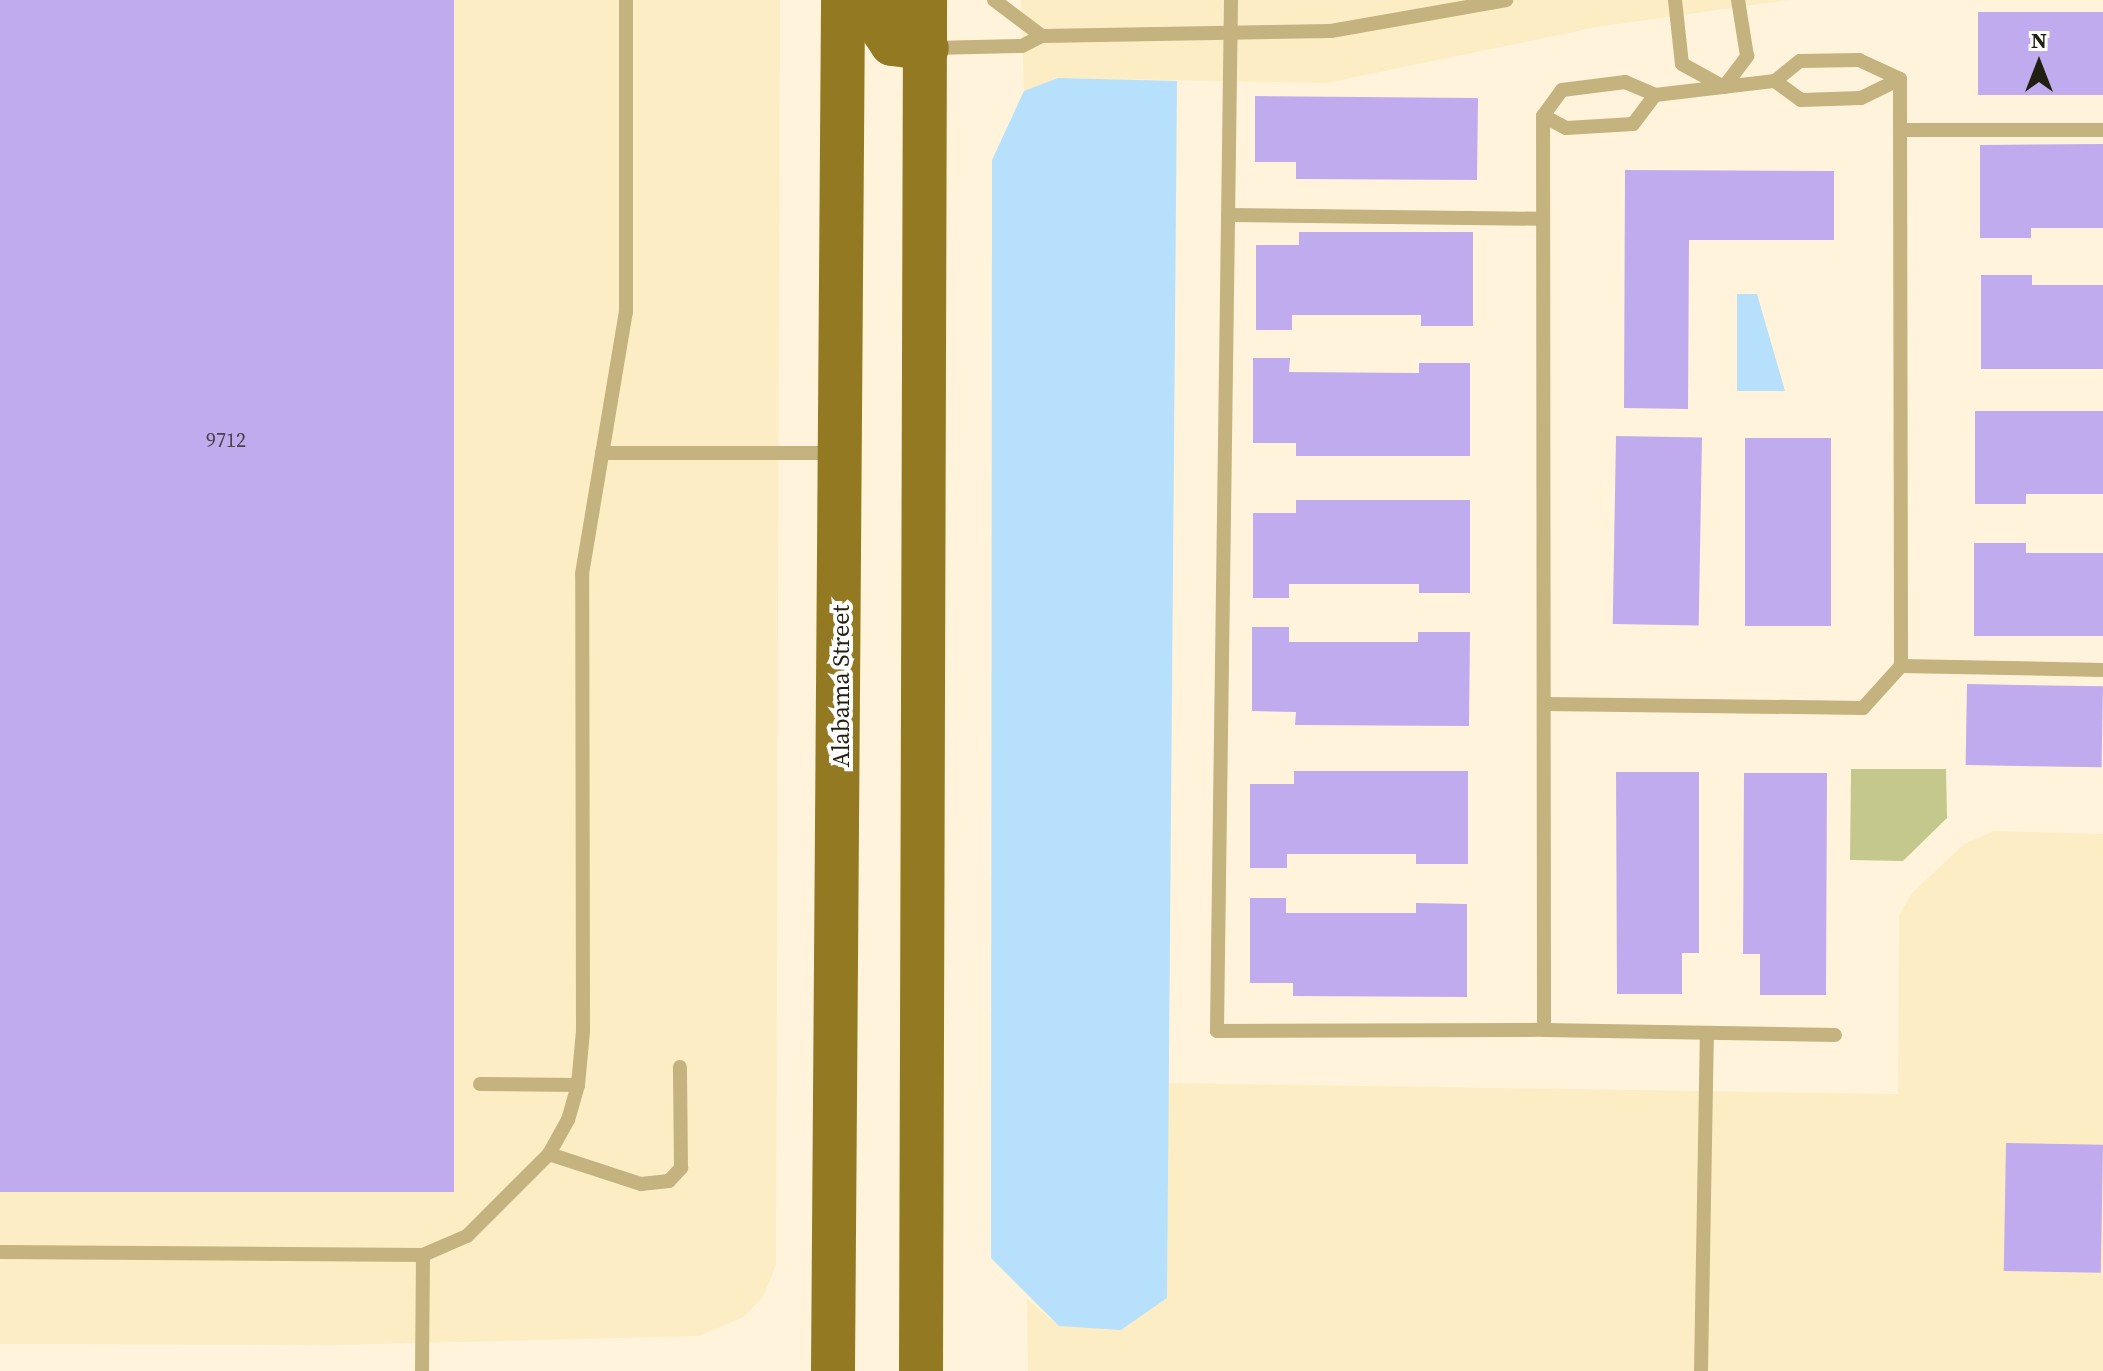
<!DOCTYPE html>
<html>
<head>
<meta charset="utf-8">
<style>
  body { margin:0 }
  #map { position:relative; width:2103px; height:1371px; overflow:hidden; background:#fff4db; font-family:"Source Serif 4",serif }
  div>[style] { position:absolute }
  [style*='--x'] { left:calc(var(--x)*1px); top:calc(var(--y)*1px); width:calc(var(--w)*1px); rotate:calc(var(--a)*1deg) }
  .built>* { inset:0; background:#fdedc5 }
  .green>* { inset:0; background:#c4c88c }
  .water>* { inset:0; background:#b6e0fb }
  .building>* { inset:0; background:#bfabee; transform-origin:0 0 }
  .lane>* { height:14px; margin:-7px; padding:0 7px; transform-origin:7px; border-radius:7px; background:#c4b27f }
  .primary>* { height:44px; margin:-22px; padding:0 22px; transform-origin:22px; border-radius:22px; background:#947923 }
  span { translate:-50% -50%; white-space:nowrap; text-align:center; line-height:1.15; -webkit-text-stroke:8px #fff; paint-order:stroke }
  .number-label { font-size:20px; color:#4a4149 }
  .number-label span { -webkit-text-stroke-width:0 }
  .street-label { font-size:24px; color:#231e12 }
  .north { position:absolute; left:1999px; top:24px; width:80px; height:80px; -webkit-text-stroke:6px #fff; paint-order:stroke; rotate:0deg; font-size:22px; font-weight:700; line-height:32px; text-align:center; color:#231e12 }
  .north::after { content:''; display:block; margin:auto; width:28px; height:36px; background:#231e12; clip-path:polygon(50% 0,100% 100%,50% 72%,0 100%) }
</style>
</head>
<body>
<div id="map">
  <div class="built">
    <div style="clip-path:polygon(0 0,780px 0,776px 1265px,763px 1297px,744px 1317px,699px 1336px,336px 1345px,0 1344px)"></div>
    <div style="clip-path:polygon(1021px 0,1789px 0,1597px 27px,1327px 83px,1058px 78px,1024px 91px)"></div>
    <div style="clip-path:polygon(1994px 831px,2103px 834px,2103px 1371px,1028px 1371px,1027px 1299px,1059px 1326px,1167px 1298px,1168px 1083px,1898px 1094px,1899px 915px,1912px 893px,1964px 844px)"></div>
  </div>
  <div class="green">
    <div style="clip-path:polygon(1851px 769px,1946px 769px,1947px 818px,1903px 861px,1850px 860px)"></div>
  </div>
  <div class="water">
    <div style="clip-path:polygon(1058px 78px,1177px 81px,1167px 1298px,1121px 1330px,1059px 1326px,991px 1258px,992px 160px,1024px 91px)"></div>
    <div style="clip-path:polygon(1737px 294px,1757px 294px,1785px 391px,1737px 391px)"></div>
  </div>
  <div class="building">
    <div style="left:0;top:0;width:454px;height:1192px"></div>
    <div style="left:1978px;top:12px;width:125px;height:83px"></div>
    <div style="clip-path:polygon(1255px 96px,1478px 98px,1477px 180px,1296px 179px,1296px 162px,1255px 162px)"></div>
    <div style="clip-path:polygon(2103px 144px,2103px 228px,2031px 228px,2031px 238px,1980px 238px,1980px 145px)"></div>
    <div style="clip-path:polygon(1625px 170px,1834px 171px,1834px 240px,1689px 240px,1688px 409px,1624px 408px)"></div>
    <div style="clip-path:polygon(1299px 232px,1473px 232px,1473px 326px,1421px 326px,1421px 315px,1292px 315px,1292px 330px,1256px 330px,1256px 245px,1299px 245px)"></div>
    <div style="clip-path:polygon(1981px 275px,2032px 275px,2032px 285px,2103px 285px,2103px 369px,1981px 369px)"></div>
    <div style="clip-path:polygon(1253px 358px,1290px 358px,1289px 372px,1419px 373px,1419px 363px,1470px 363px,1470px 456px,1296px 456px,1296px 443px,1253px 443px)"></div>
    <div style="clip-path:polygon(1975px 411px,2103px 411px,2103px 494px,2026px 494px,2026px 504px,1975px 504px)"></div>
    <div style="left:1616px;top:436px;width:86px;height:188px;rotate:1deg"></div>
    <div style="left:1745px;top:438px;width:86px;height:188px"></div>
    <div style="clip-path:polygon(1296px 500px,1470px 500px,1470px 593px,1419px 593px,1419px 584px,1289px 584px,1289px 598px,1253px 598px,1253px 513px,1296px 513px)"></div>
    <div style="clip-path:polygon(1974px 543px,2026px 543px,2026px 553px,2103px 553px,2103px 636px,1974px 636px)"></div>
    <div style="clip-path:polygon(1252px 627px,1289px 627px,1289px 642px,1418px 642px,1418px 632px,1470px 632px,1469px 726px,1295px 725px,1296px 712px,1252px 711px)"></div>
    <div style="left:1967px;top:684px;width:136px;height:81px;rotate:1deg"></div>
    <div style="clip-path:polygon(1294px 771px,1468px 771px,1468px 864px,1416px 864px,1416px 854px,1287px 854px,1287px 868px,1250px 868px,1250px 784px,1294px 784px)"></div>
    <div style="clip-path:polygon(1616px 772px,1699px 772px,1699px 953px,1682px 953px,1682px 994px,1617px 994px)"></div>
    <div style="clip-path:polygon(1744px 773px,1827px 773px,1826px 995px,1760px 995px,1760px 954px,1743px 954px)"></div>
    <div style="clip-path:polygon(1250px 898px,1286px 898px,1286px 913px,1416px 913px,1416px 903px,1467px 904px,1467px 997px,1293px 996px,1293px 983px,1250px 983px)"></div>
    <div style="left:2006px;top:1143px;width:97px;height:128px;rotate:1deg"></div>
  </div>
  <div class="lane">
    <div style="--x:994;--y:0;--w:60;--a:36.9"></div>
    <div style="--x:1231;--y:0;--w:1031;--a:90.78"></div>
    <div style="--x:1217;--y:1031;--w:327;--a:-0.2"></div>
    <div style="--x:1544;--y:1030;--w:914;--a:-90.06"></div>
    <div style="--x:1675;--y:0;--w:64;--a:83.8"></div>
    <div style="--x:1682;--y:64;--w:48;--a:28.7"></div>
    <div style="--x:1724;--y:87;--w:39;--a:-53"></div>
    <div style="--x:1747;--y:56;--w:57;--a:-99.1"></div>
    <div style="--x:932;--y:48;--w:90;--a:-1.3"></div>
    <div style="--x:1022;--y:46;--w:22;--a:-27"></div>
    <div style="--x:1042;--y:36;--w:289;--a:-1"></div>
    <div style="--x:1331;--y:31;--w:178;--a:-10"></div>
    <div style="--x:1859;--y:60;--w:45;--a:24.9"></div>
    <div style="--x:1900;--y:79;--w:43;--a:154"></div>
    <div style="--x:1861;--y:98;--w:60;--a:178.1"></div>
    <div style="--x:1801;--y:100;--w:32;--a:-144"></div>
    <div style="--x:1775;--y:81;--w:32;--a:-39"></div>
    <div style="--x:1800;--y:61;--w:59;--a:-1"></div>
    <div style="--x:1625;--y:82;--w:33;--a:23"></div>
    <div style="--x:1655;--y:95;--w:36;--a:127"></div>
    <div style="--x:1633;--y:124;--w:67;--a:176.6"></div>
    <div style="--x:1566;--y:128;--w:26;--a:-152"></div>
    <div style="--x:1543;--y:116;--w:32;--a:-54"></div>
    <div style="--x:1562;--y:90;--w:64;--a:-7.2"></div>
    <div style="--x:1655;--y:95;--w:121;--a:-6.7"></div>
    <div style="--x:1903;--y:130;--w:200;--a:0"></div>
    <div style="--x:1229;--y:215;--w:314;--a:0.7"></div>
    <div style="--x:602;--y:453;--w:232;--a:0"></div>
    <div style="--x:1901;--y:666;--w:202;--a:1.1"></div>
    <div style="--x:1544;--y:704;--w:319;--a:0.7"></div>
    <div style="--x:1863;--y:708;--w:57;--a:-47.9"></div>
    <div style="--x:1901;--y:666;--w:587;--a:-90.1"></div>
    <div style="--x:1544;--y:1030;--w:291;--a:1"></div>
    <div style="--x:480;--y:1084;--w:98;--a:0.6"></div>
    <div style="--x:549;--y:1154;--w:97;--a:18.1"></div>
    <div style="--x:641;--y:1184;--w:28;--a:-6"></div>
    <div style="--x:669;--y:1181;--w:18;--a:-47"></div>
    <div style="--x:681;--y:1168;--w:101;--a:-90.6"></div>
    <div style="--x:0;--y:1252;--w:423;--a:0.4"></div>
    <div style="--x:423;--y:1255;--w:48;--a:-23.4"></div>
    <div style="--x:467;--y:1236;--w:116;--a:-45"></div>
    <div style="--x:549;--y:1154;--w:39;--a:-61"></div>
    <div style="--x:568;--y:1120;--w:36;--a:-74"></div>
    <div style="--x:578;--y:1085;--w:54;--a:-84.7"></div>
    <div style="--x:583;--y:1031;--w:457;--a:-90.1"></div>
    <div style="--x:582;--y:574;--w:266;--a:-80.5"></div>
    <div style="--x:626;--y:312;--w:312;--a:-90"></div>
    <div style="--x:422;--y:1371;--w:116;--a:-89.5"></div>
    <div style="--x:1701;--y:1371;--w:338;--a:-89"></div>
  </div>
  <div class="primary">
    <div style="--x:883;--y:0;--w:32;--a:88"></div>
    <div style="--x:884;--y:32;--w:14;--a:56"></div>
    <div style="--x:892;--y:44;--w:35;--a:7"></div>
    <div style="--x:833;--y:1371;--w:1371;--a:-89.58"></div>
    <div style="--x:921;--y:1371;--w:1371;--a:-89.83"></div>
  </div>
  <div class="number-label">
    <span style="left:226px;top:440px">9712</span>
  </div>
  <div class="street-label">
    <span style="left:841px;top:686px;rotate:-90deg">Alabama Street</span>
  </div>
  <div class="north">N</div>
</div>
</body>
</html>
